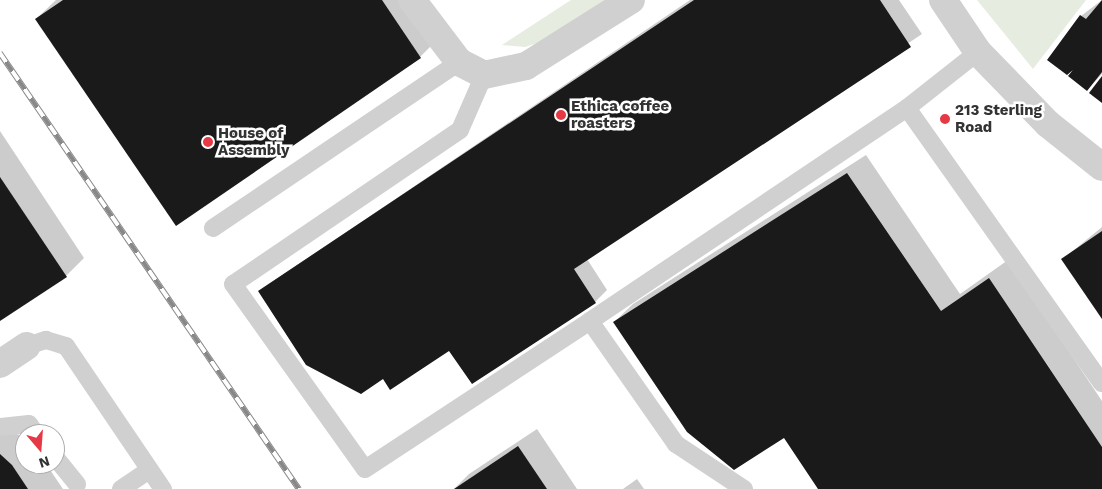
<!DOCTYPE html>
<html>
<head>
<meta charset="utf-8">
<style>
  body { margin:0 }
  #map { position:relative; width:1102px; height:489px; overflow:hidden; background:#fff; font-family:"Work Sans",sans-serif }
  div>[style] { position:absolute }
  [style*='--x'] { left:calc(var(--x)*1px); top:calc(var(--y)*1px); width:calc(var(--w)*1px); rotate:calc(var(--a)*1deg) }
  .green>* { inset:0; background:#e6ecdf }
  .shadow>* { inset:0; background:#0003 }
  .building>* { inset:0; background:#1a1a1a }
  .lane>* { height:18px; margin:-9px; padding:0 9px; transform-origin:9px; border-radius:9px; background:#d0d0d0 }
  .street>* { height:28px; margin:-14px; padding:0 14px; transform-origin:14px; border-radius:14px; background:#d0d0d0 }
  .rail>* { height:5.5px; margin-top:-2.75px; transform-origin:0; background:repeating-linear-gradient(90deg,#fff 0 11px,#888 0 22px); box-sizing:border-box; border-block:1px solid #888 }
  .dots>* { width:14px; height:14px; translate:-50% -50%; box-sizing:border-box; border:2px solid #fff; border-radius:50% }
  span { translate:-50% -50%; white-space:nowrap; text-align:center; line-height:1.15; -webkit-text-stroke:5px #fff; paint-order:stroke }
  .poi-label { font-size:15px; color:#333; font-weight:700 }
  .left { translate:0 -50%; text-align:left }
  .north { position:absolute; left:15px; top:424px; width:50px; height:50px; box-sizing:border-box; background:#fff; border:1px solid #adadad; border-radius:50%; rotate:162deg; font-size:14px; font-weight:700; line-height:20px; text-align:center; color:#333 }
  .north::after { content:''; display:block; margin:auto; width:18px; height:22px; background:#e63946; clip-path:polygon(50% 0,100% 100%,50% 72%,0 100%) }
</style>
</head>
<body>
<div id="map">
  <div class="green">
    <div style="clip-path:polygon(571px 0,607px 0,541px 42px,525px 47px,502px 45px)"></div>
    <div style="clip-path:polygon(977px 0,1086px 0,1033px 69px)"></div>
  </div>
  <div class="shadow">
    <div style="clip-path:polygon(56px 0,416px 0,441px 36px,420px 57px,176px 224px,36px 19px)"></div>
    <div style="clip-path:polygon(690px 0,899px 0,922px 34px,587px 259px,607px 290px,595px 302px,450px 349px,383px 377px,259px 291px)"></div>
    <div style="clip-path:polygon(1102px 0,1102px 74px,1087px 90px,1069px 76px,1074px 67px,1049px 59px,1081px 16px)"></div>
    <div style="clip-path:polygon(0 131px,84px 258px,66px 276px,0 320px)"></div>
    <div style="clip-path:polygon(866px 155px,960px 294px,1008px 260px,1102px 401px,1102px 489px,820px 489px,785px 436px,614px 322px,633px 304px)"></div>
    <div style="clip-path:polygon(1102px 227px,1102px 317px,1063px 259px)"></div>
    <div style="clip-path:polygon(0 428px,25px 437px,25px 464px,46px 464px,63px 489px,0 489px)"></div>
    <div style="clip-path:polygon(537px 429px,577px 489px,454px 489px,469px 474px)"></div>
    <div style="clip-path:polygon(637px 479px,644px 489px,623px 489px)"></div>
  </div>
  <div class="building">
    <div style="clip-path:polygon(63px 0,382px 0,421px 58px,176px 226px,35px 19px)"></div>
    <div style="clip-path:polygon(694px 0,880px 0,911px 47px,574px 269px,596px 303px,472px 384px,449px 351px,390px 390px,383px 379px,361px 394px,306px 365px,258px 291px)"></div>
    <div style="clip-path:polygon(1102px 0,1102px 72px,1087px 91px,1068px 76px,1073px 70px,1067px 75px,1047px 60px,1080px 15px,1086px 19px)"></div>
    <div style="clip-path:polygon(1102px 76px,1102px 103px,1089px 93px)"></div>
    <div style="clip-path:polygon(847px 173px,941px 311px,989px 278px,1102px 447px,1102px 489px,818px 489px,784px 438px,734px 470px,687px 432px,613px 322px)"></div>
    <div style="clip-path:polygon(0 177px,67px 277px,0 321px)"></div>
    <div style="clip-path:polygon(1102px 231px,1102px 319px,1061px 259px)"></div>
    <div style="clip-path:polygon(518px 446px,547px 489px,454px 489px)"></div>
    <div style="clip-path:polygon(0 454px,12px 465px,28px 489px,0 489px)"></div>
  </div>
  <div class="lane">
    <div style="--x:484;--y:75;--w:60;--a:113.6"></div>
    <div style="--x:460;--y:130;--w:274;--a:145.8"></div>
    <div style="--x:233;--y:284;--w:227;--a:54.5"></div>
    <div style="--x:365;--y:469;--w:269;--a:-33.3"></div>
    <div style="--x:907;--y:108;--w:337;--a:54.7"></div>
    <div style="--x:213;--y:228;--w:297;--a:-34"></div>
    <div style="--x:27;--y:346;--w:20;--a:-18"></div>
    <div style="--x:46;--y:340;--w:21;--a:17"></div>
    <div style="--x:66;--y:346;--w:173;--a:55.9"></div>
    <div style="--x:0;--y:427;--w:29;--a:-6"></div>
    <div style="--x:29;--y:424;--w:12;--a:55"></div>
    <div style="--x:55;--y:457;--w:35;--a:51"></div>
    <div style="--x:121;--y:489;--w:34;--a:-34"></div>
    <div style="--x:744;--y:489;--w:82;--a:-146.5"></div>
    <div style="--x:676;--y:444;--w:150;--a:-125"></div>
    <div style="--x:590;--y:321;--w:382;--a:-33.9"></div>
    <div style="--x:907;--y:108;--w:90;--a:-38.3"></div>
  </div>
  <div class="street">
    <div style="--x:412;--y:0;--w:78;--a:52.8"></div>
    <div style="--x:459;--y:62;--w:28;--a:27"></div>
    <div style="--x:484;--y:75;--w:43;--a:-12.1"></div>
    <div style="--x:526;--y:66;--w:124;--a:-32.2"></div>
    <div style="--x:943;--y:0;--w:63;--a:56.1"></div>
    <div style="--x:978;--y:52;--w:100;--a:45.8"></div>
    <div style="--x:1048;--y:124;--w:69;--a:38.5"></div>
    <div style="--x:0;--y:364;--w:32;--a:-34"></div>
  </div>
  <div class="rail">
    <div style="--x:0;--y:53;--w:529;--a:55.56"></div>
  </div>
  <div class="dots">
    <div style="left:561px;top:115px;background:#e63946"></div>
    <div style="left:945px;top:119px;background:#e63946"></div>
    <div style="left:208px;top:142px;background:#e63946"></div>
  </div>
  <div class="poi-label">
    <span class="left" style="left:571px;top:115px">Ethica coffee<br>roasters</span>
    <span class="left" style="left:955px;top:119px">213 Sterling<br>Road</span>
    <span class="left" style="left:218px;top:142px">House of<br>Assembly</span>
  </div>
  <div class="north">N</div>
</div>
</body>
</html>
